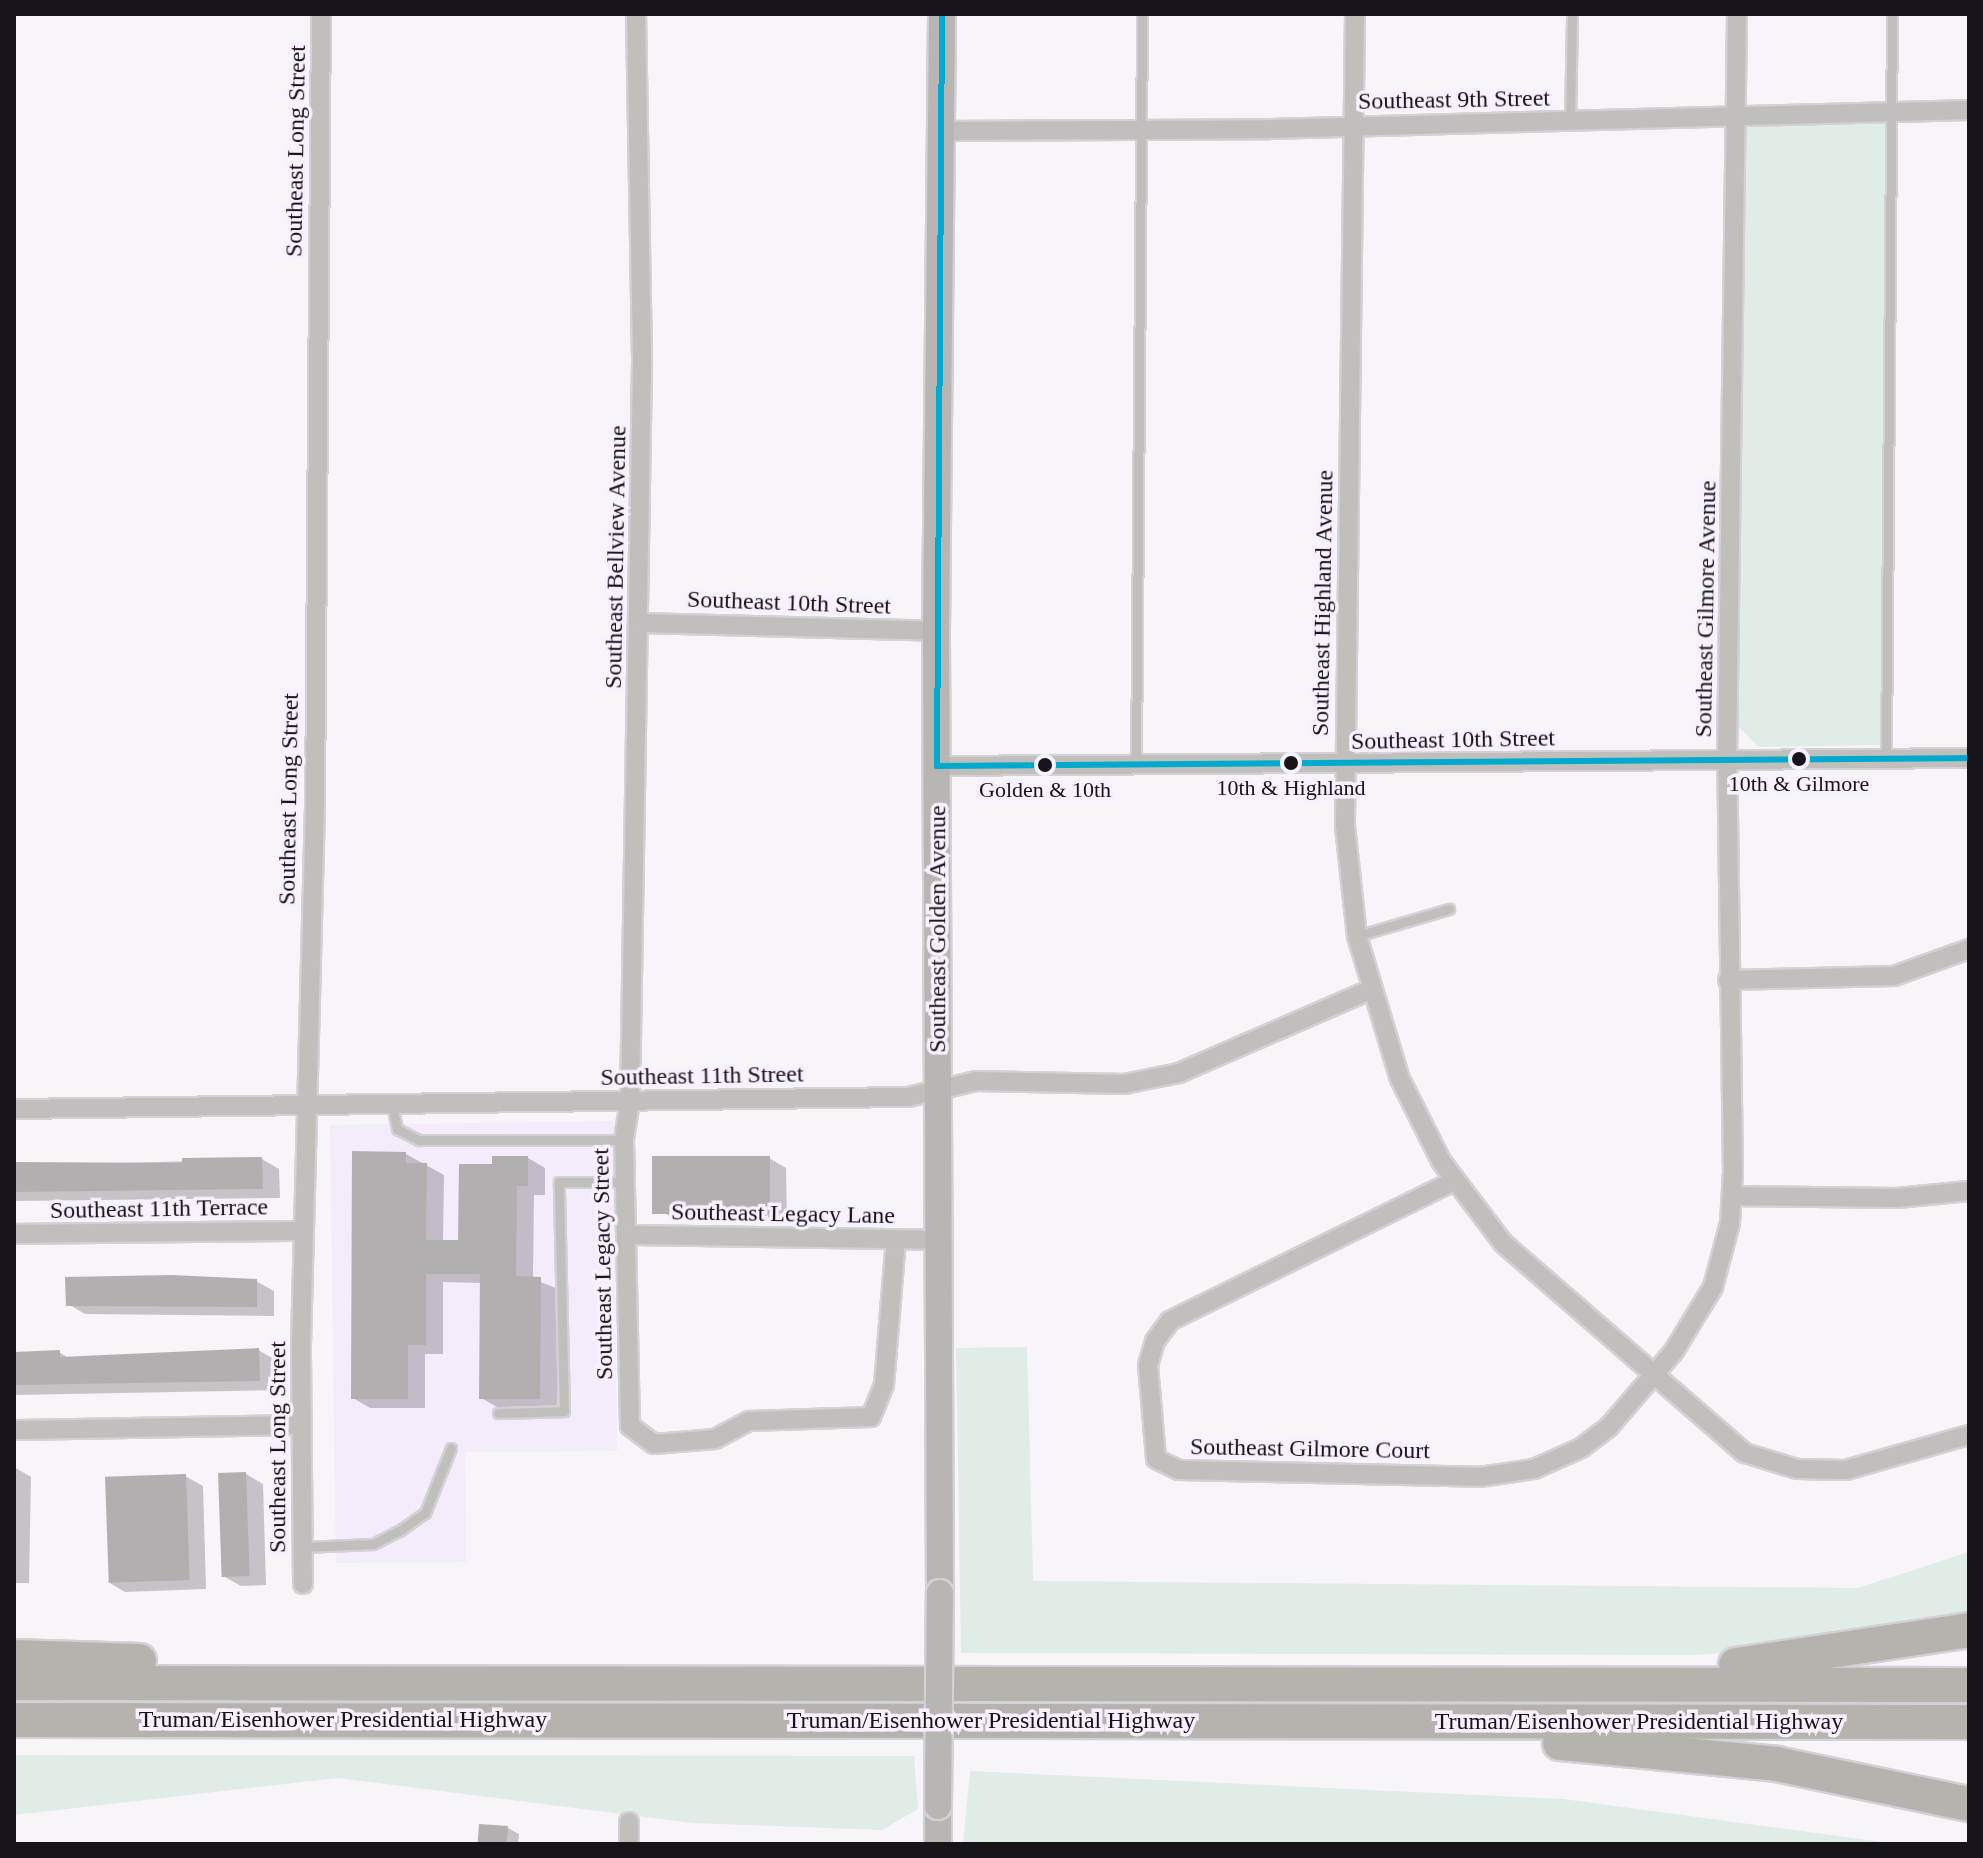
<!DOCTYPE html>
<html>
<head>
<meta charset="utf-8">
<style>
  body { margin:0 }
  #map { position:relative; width:1983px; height:1858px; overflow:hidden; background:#f7f4fa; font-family:"Times New Roman",serif }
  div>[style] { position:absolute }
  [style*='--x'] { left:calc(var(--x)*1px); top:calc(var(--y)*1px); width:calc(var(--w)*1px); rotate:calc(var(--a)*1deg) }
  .built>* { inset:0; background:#f4ebfb }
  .green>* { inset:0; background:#e0ece6 }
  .shadow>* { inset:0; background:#0003 }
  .building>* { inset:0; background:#b3aeb0; transform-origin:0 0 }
  .roads { filter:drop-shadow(2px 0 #d3d1d5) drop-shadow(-2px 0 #d3d1d5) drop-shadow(0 2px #d3d1d5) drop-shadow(0 -2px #d3d1d5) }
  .lane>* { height:9px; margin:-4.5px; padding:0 4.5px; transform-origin:4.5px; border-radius:4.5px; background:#c1bfbc }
  .street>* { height:18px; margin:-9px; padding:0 9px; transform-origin:9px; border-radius:9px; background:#c1bfbc }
  .secondary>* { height:26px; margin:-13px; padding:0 13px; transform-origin:13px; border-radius:13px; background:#b8b5b2 }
  .highway>* { height:34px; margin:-17px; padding:0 17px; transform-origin:17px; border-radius:17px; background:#b6b3af }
  .bridges { filter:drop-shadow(2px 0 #d3d1d5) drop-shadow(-2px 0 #d3d1d5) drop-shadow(0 2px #d3d1d5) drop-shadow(0 -2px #d3d1d5) }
  .secondary-bridge>* { height:26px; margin:-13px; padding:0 13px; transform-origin:13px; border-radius:13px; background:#b8b5b2 }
  .bus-1>* { height:6px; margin:-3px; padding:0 3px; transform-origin:3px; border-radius:3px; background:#00a9ce }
  .dots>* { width:22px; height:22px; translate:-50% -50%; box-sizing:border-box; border:4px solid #f8f1fd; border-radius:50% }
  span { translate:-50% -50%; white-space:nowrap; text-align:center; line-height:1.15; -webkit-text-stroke:7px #f8f1fd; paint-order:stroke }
  .bus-label { font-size:22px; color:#17131a }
  .street-label { font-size:24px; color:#17131a }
  .frame { position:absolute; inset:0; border:16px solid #17131a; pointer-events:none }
</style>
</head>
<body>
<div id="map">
  <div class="built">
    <div style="clip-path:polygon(613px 1121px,617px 1451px,465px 1452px,466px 1562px,336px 1563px,330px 1125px)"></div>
  </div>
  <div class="green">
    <div style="clip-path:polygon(1889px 121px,1881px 745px,1758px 747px,1738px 726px,1736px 709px,1744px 133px,1750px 124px)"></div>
    <div style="clip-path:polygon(1027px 1347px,1033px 1581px,1858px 1588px,1969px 1552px,1969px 1617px,1802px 1647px,1694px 1655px,961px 1653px,956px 1348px)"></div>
    <div style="clip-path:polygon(14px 1755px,914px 1756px,918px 1809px,882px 1830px,693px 1823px,338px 1778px,14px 1815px)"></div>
    <div style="clip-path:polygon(970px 1771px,1563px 1799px,1898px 1844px,963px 1844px)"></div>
  </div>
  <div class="shadow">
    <div style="clip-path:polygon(406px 1154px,444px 1175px,443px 1242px,460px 1242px,494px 1166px,528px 1158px,545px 1168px,545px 1195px,534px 1195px,533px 1279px,558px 1289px,557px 1408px,499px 1408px,481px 1398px,482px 1283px,443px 1282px,443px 1354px,425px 1354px,425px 1408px,370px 1408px,353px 1398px)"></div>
    <div style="clip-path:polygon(769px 1158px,786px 1168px,787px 1222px,673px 1218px,655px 1208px)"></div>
    <div style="clip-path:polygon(262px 1159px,279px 1169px,280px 1198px,14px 1201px,14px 1166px)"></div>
    <div style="clip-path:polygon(256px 1281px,274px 1291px,274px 1316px,85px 1314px,68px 1304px)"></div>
    <div style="clip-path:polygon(258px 1350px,276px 1360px,277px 1390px,14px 1395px,14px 1354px,59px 1352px,70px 1359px)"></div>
    <div style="clip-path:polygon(14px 1467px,31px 1477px,29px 1583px,14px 1583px)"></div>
    <div style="clip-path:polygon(246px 1474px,263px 1484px,266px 1585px,241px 1586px,223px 1576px)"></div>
    <div style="clip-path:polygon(185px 1476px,203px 1486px,206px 1589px,125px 1592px,108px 1582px)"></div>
    <div style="clip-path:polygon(508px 1828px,519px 1834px,518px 1844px,480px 1844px)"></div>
  </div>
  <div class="building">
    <div style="clip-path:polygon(352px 1151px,406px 1152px,406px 1163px,427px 1163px,426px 1240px,458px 1240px,459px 1164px,492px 1164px,492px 1156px,528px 1156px,528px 1186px,517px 1186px,516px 1276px,541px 1277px,540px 1399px,479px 1399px,480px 1274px,426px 1274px,426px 1345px,408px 1345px,408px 1399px,351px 1399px)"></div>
    <div style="left:770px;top:1156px;width:58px;height:118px;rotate:90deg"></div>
    <div style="clip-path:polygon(262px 1157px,263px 1189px,14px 1192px,14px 1162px,182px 1163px,182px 1158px)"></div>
    <div style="clip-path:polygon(172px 1275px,257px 1279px,257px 1307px,66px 1306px,65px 1277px)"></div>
    <div style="clip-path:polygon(259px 1348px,260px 1381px,14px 1385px,14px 1352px,60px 1350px,60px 1357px)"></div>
    <div style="left:246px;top:1472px;width:104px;height:28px;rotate:88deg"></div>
    <div style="left:186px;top:1474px;width:106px;height:81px;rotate:88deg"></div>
    <div style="left:479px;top:1824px;width:29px;height:20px;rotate:4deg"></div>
  </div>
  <div class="roads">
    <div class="lane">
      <div style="--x:1570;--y:121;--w:107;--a:-88.9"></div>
      <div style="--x:1886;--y:758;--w:744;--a:-89.54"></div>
      <div style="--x:1136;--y:765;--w:751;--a:-89.54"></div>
      <div style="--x:1357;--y:936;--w:96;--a:-16.4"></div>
      <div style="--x:392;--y:1105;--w:25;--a:78"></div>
      <div style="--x:397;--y:1129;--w:25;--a:27"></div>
      <div style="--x:419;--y:1140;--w:205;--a:0"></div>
      <div style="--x:498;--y:1413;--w:66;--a:-1.7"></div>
      <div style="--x:564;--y:1411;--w:229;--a:-91.3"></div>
      <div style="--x:559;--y:1182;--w:66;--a:0"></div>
      <div style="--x:303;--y:1547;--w:70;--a:-2.5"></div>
      <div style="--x:373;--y:1544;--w:29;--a:-27"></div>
      <div style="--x:399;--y:1531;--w:32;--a:-35"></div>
      <div style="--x:425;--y:1513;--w:70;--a:-68.2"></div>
    </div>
    <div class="street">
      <div style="--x:636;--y:14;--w:349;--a:89"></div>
      <div style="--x:642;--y:363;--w:738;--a:90.93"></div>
      <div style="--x:630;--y:1101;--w:39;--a:99"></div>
      <div style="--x:624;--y:1140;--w:286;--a:88.8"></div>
      <div style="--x:630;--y:1426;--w:30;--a:37"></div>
      <div style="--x:654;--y:1444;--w:61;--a:-4.7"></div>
      <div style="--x:715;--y:1439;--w:38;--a:-28"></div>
      <div style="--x:749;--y:1421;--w:122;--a:-1.9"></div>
      <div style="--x:871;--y:1417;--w:35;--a:-68"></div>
      <div style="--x:884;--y:1385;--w:145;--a:-85.3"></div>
      <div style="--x:1355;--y:14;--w:812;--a:90.71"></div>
      <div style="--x:1345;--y:826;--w:111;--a:83.8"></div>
      <div style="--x:1357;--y:936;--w:149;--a:73.3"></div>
      <div style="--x:1400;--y:1079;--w:92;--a:63.4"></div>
      <div style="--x:1441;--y:1161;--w:103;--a:52.9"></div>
      <div style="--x:1503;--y:1243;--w:320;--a:41"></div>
      <div style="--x:1745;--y:1453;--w:54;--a:17.1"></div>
      <div style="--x:1797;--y:1469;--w:49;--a:1.2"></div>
      <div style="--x:1846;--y:1470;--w:128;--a:-15.9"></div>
      <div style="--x:940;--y:131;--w:330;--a:-0.3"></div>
      <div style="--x:1270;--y:129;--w:699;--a:-1.56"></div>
      <div style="--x:640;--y:623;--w:296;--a:1.5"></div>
      <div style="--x:937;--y:766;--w:1032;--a:-0.44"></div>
      <div style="--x:1728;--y:980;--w:166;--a:-1.4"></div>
      <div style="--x:1894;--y:976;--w:80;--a:-19.8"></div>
      <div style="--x:14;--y:1109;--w:894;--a:-0.77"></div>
      <div style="--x:908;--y:1097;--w:70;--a:-13.2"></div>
      <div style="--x:976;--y:1081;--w:148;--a:1.2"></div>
      <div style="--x:1124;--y:1084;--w:56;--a:-11.3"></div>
      <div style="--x:1179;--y:1073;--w:208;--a:-23.5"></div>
      <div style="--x:1454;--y:1181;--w:317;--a:153.8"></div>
      <div style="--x:1170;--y:1321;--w:25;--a:127"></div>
      <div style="--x:1155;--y:1341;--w:25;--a:106"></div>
      <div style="--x:1148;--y:1365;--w:94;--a:85.1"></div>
      <div style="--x:1156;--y:1459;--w:25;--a:26"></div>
      <div style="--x:1179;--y:1470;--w:301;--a:1.3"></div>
      <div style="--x:1480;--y:1477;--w:55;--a:-8.4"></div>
      <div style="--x:1534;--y:1469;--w:51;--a:-24.1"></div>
      <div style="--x:1581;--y:1448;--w:34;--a:-37"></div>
      <div style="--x:1608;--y:1428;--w:101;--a:-49.4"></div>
      <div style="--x:1674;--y:1351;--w:75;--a:-58.6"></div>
      <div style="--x:1713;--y:1287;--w:66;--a:-75.1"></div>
      <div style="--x:1730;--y:1223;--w:51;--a:-86.6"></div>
      <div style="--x:1733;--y:1172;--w:413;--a:-90.8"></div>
      <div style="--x:1727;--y:759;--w:745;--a:-89.23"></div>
      <div style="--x:1733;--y:1196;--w:164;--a:0.7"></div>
      <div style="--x:1897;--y:1198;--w:72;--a:-5.6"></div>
      <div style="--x:14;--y:1234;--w:290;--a:-0.6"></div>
      <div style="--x:626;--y:1235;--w:314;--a:0.9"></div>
      <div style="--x:14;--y:1430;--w:288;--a:-1"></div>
      <div style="--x:303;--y:1584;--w:240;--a:-90.5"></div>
      <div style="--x:301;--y:1344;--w:537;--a:-88.51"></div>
      <div style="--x:315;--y:807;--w:793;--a:-89.57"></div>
      <div style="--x:629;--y:1822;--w:22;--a:90"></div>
    </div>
    <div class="secondary">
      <div style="--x:940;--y:1593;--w:962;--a:-90.24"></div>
      <div style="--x:936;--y:631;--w:617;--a:-89.44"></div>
      <div style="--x:938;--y:1844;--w:38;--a:-90"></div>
    </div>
    <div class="highway">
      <div style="--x:14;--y:1657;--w:125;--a:1.8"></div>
      <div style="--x:1736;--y:1665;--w:236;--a:-8.5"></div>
      <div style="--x:14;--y:1683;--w:1955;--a:0.06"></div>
      <div style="--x:14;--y:1720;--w:1955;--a:0.06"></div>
      <div style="--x:1560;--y:1743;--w:218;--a:5.5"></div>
      <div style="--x:1777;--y:1764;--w:196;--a:11.8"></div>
    </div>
  </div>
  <div class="bridges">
    <div class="secondary-bridge">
      <div style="--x:938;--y:1806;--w:213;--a:-89.5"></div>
    </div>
  </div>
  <div class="bus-1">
    <div style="--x:937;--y:766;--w:1032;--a:-0.44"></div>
    <div style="--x:937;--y:766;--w:752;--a:-89.62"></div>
  </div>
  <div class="dots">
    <div style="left:1799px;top:759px;background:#17131a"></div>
    <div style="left:1291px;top:763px;background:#17131a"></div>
    <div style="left:1045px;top:765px;background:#17131a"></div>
  </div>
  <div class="bus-label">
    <span style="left:1799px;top:784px">10th &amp; Gilmore</span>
    <span style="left:1291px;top:788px">10th &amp; Highland</span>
    <span style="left:1045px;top:790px">Golden &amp; 10th</span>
  </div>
  <div class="street-label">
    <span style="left:1454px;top:100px;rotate:-1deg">Southeast 9th Street</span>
    <span style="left:296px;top:151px;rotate:-89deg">Southeast Long Street</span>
    <span style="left:616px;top:557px;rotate:-89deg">Southeast Bellview Avenue</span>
    <span style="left:789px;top:603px;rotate:2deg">Southeast 10th Street</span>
    <span style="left:1323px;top:603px;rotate:-89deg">Southeast Highland Avenue</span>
    <span style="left:1706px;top:609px;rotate:-89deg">Southeast Gilmore Avenue</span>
    <span style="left:1453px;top:740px;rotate:-1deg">Southeast 10th Street</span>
    <span style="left:289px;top:799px;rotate:-89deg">Southeast Long Street</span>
    <span style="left:938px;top:929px;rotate:-90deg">Southeast Golden Avenue</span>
    <span style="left:702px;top:1076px;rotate:-1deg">Southeast 11th Street</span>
    <span style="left:159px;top:1209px;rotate:-1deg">Southeast 11th Terrace</span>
    <span style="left:783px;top:1214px;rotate:1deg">Southeast Legacy Lane</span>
    <span style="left:603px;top:1264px;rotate:-91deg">Southeast Legacy Street</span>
    <span style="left:278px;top:1447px;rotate:-90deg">Southeast Long Street</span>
    <span style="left:1310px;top:1449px;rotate:1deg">Southeast Gilmore Court</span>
    <span style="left:343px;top:1720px">Truman/Eisenhower Presidential Highway</span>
    <span style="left:991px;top:1721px">Truman/Eisenhower Presidential Highway</span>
    <span style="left:1639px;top:1722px">Truman/Eisenhower Presidential Highway</span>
  </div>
  <div class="frame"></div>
</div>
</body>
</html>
